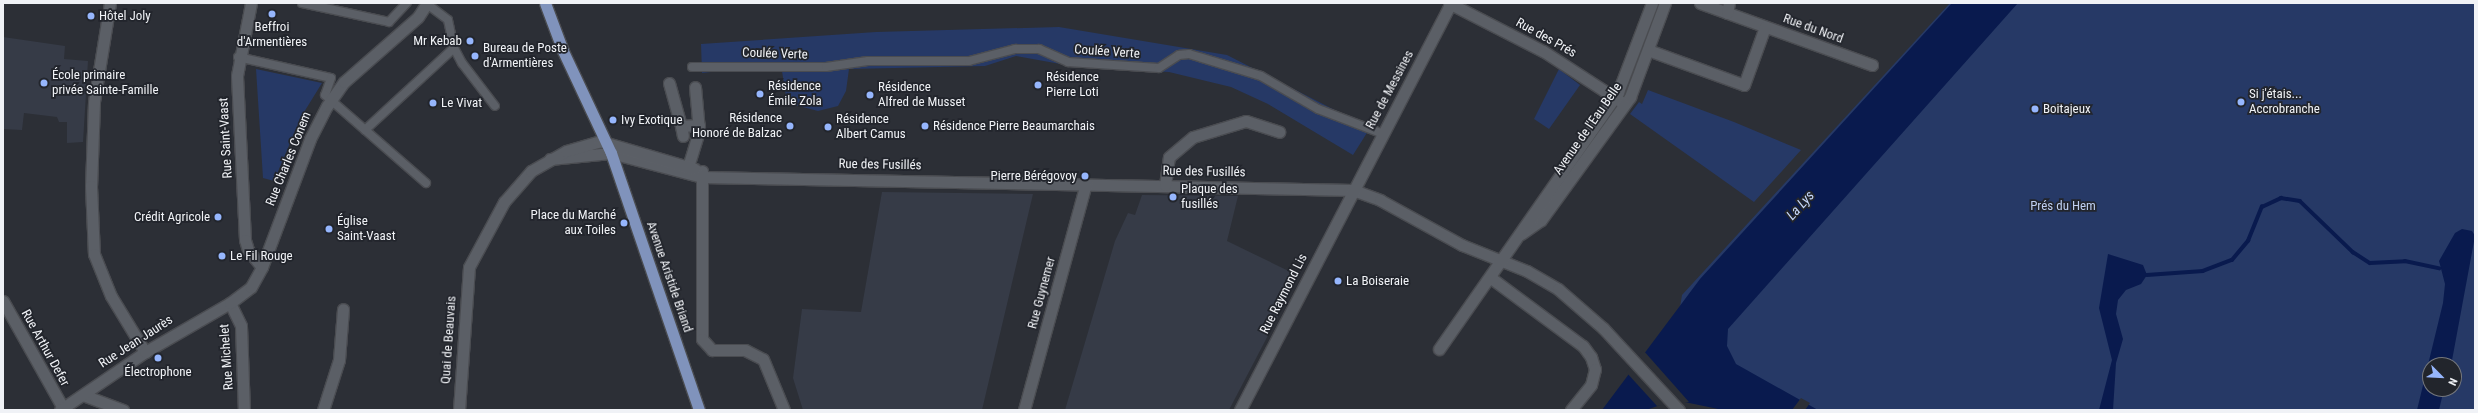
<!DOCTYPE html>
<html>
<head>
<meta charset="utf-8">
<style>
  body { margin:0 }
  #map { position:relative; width:2478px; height:413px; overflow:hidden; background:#2c2f36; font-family:"Roboto Condensed",sans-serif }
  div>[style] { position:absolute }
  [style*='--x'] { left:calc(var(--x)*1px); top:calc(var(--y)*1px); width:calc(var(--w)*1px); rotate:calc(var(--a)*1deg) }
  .built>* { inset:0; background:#363b47 }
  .green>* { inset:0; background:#263966 }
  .water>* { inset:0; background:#091a4e }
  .pier>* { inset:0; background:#2c2f36 }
  .stream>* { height:3.5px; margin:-1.75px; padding:0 1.75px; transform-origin:1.75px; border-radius:1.75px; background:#091a4e }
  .roads { filter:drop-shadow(1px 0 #4a4c51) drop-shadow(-1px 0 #4a4c51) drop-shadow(0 1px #4a4c51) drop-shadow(0 -1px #4a4c51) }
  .pedestrian>* { height:8px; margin:-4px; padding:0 4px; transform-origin:4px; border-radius:4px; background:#5b5f66 }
  .minor>* { height:11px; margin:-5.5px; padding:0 5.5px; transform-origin:5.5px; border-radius:5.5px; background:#5b5f66 }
  .secondary>* { height:11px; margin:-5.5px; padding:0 5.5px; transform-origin:5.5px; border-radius:5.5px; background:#5b5f66 }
  .primary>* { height:11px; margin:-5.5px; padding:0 5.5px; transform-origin:5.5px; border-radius:5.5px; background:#8093bc }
  .dots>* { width:11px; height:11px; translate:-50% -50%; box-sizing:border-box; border:2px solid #22252c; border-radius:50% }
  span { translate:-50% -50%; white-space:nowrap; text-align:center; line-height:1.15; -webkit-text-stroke:3.5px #22252c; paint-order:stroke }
  .poi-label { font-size:13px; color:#f0f2f6 }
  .left { translate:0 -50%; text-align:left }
  .right { translate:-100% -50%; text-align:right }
  .street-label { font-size:13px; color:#f0f2f6 }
  .park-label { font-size:13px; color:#becef0 }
  .water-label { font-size:14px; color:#c8d9fc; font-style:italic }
  .frame { position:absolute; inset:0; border:4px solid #f0f2f6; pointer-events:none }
  .north { position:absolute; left:2422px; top:357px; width:40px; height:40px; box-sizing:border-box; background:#22252c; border:1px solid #74777d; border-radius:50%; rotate:114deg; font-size:11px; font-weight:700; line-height:16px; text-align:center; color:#f0f2f6 }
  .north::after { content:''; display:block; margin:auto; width:14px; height:18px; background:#96b6fd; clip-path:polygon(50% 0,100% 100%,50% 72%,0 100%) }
</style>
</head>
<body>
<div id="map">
  <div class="built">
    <div style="clip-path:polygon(3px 37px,65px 46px,64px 59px,88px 61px,83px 142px,67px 143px,67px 122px,59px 122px,57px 117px,24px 113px,22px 130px,3px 129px)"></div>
    <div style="clip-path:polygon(882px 192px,1033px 194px,982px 410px,803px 410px,793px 378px,802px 309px,861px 312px)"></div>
    <div style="clip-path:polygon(1142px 195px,1238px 196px,1227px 241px,1299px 276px,1229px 410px,1065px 410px,1115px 241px,1128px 213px,1135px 215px)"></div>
  </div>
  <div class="green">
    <div style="clip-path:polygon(evenodd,1950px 3px,2475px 3px,2475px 410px,1768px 410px,1677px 325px,1682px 295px,1950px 3px,2430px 365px,2454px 365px,2454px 389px,2430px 389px,2430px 365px)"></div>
    <div style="clip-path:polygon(1059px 27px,1227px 55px,1370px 128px,1353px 155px,1268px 104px,1231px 87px,1169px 72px,1077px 67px,1016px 56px,985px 66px,849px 69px,846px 91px,838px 106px,818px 111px,787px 103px,782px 71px,747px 68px,702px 73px,701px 44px,876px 32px)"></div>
    <div style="clip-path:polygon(256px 69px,322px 83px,301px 117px,274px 181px,263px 178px)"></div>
    <div style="clip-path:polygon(1559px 69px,1580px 85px,1549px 129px,1534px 119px)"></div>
    <div style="clip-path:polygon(1648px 90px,1734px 122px,1801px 150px,1754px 202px,1630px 114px,1639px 102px,1642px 104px)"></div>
  </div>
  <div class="water">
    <div style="clip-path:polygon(1952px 3px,2018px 3px,1728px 329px,1727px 346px,1736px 364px,1818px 410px,1723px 410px,1675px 400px,1646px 410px,1602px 410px,1700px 279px)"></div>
    <div style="clip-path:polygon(2462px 229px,2472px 231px,2475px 236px,2453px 355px,2451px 365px,2430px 365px,2430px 389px,2444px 389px,2439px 410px,2417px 410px,2443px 303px,2445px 284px,2439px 261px,2455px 233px)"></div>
    <div style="clip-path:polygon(2108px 254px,2143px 265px,2147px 275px,2141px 284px,2126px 290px,2118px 300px,2116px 314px,2123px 339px,2116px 363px,2113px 410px,2099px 410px,2112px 360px,2099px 308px)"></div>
  </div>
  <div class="pier">
    <div style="clip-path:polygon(1643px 350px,1689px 402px,1657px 406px,1626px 372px)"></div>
    <div style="clip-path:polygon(1801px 398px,1810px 403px,1805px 410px,1792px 410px)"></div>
  </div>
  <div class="stream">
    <div style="--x:2147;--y:275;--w:56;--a:-4.1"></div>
    <div style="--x:2203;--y:271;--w:31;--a:-21"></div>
    <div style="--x:2232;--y:260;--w:25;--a:-50"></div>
    <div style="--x:2248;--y:241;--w:37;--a:-68"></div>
    <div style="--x:2262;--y:207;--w:21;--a:-25"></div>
    <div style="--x:2281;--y:198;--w:19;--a:9"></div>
    <div style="--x:2300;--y:201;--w:74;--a:43.9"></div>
    <div style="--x:2353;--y:252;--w:20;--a:33"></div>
    <div style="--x:2370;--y:263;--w:35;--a:-3"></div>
    <div style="--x:2405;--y:261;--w:35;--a:12"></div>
  </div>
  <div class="roads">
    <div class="pedestrian">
      <div style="--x:302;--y:3;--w:89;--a:12.3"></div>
      <div style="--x:389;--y:22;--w:26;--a:-47"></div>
      <div style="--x:427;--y:4;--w:26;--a:37"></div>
      <div style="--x:448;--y:20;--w:29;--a:78"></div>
      <div style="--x:454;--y:48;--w:17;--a:62"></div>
      <div style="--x:462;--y:63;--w:54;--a:52.5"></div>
      <div style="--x:238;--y:57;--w:95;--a:12.7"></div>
      <div style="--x:331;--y:78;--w:18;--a:109"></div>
      <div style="--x:325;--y:95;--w:134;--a:41.1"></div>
      <div style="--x:692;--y:67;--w:134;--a:0"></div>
      <div style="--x:826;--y:67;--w:42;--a:-8.1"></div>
      <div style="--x:868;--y:61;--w:101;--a:0"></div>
      <div style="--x:969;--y:61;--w:48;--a:-14.6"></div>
      <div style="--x:1015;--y:49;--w:24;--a:0"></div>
      <div style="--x:1039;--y:49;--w:32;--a:24"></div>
      <div style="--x:1068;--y:62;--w:91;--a:3.8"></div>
      <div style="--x:1159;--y:68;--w:24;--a:-33"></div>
      <div style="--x:1179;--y:55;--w:10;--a:-6"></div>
      <div style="--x:1189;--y:54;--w:75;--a:17"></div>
      <div style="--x:1261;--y:76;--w:66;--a:30.1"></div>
      <div style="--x:1318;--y:109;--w:70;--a:21"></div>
      <div style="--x:365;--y:130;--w:121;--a:-42.7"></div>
    </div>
    <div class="minor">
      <div style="--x:110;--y:3;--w:100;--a:99.2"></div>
      <div style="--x:94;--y:102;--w:84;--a:92"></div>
      <div style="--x:91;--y:186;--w:68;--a:87.5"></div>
      <div style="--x:94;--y:254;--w:45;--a:68"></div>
      <div style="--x:111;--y:296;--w:66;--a:58.7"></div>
      <div style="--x:251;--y:3;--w:74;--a:100.9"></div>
      <div style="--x:237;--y:76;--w:164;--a:87.2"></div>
      <div style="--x:245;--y:240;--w:10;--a:73"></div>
      <div style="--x:248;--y:250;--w:22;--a:51"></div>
      <div style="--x:1449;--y:3;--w:106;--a:27.1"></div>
      <div style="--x:1543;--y:51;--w:92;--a:33"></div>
      <div style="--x:1700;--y:3;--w:183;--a:19.8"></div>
      <div style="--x:1727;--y:13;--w:10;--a:-79"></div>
      <div style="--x:1648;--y:50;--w:102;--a:20"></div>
      <div style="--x:1744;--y:85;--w:62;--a:-70.1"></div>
      <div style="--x:669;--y:83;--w:45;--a:74.4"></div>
      <div style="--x:681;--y:126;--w:18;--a:-3"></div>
      <div style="--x:681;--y:126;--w:10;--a:79"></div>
      <div style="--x:550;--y:159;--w:61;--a:-5.6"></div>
      <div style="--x:611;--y:153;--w:94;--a:14.8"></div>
      <div style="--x:702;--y:177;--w:651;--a:1.14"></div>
      <div style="--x:1353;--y:190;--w:29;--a:20"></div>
      <div style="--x:1380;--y:200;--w:94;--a:28.8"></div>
      <div style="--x:1462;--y:245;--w:70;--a:21.8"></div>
      <div style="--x:1527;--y:271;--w:36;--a:30"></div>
      <div style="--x:1558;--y:289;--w:60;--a:40.9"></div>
      <div style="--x:1603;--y:328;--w:112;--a:47.2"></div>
      <div style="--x:688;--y:167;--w:39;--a:-73"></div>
      <div style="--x:699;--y:130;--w:43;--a:-95.3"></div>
      <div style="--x:702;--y:171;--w:168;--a:90"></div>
      <div style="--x:702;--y:339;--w:15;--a:48"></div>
      <div style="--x:712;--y:350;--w:33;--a:0"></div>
      <div style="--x:745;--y:350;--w:20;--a:27"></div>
      <div style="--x:763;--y:359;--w:55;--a:67.6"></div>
      <div style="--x:1165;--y:185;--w:28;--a:-82"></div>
      <div style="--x:1169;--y:157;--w:31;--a:-40"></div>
      <div style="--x:1193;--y:137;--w:55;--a:-16.8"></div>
      <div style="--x:1246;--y:121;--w:35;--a:18"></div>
      <div style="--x:1521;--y:234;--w:24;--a:-35"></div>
      <div style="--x:1541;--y:220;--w:152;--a:-54.1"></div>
      <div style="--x:1630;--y:97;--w:100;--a:-69.6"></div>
      <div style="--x:1491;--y:278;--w:114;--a:36.5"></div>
      <div style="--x:1583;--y:346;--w:14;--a:54"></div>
      <div style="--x:1591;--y:357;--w:13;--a:72"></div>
      <div style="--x:1595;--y:369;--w:16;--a:104"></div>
      <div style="--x:1591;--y:385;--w:32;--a:129"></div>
      <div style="--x:3;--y:301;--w:123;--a:60.7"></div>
      <div style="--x:230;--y:303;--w:25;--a:64"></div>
      <div style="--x:241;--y:326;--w:84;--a:88"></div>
      <div style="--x:1439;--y:349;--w:313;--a:-55.1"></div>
      <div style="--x:1618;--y:92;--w:95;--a:-69.1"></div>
      <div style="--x:83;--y:395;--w:43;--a:20.6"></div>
      <div style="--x:323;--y:410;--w:52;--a:-72.3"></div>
      <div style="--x:339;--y:360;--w:51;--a:-85.5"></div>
      <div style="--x:459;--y:410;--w:143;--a:-86"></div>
      <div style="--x:469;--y:267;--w:74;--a:-61.7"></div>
      <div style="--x:504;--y:202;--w:41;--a:-48.9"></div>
      <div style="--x:531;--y:171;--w:40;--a:-29.7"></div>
      <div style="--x:566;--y:151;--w:35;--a:-16"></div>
      <div style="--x:600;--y:141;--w:99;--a:16.4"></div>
      <div style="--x:1024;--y:410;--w:234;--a:-74.7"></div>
      <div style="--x:1240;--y:410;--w:458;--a:-62.6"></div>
    </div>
    <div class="secondary">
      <div style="--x:60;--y:410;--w:103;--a:-34.3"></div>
      <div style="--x:145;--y:352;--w:98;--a:-30"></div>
      <div style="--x:230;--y:303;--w:26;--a:-37"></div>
      <div style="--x:251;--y:287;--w:23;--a:-61"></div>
      <div style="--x:262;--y:267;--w:137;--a:-69.4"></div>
      <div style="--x:310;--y:139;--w:37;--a:-63"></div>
      <div style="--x:327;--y:106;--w:29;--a:-55"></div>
      <div style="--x:344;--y:82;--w:98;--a:-41.3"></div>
      <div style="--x:418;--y:17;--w:17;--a:-57"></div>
    </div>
    <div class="primary">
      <div style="--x:545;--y:3;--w:51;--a:69.4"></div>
      <div style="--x:563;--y:51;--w:113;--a:64.8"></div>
      <div style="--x:611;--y:153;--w:272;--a:71.1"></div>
    </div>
  </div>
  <div class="dots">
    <div style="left:272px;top:14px;background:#96b6fd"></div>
    <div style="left:91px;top:16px;background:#96b6fd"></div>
    <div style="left:470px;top:41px;background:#96b6fd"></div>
    <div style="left:475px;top:56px;background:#96b6fd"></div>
    <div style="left:44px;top:83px;background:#96b6fd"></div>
    <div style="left:1038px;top:85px;background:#96b6fd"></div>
    <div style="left:760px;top:94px;background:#96b6fd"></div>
    <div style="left:870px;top:95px;background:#96b6fd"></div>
    <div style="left:2241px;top:102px;background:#96b6fd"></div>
    <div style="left:433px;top:103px;background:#96b6fd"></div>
    <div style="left:2035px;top:109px;background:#96b6fd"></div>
    <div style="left:613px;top:120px;background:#96b6fd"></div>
    <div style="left:790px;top:126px;background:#96b6fd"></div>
    <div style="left:925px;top:126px;background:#96b6fd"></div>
    <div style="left:828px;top:127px;background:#96b6fd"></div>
    <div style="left:1085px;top:176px;background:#96b6fd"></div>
    <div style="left:1173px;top:197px;background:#96b6fd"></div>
    <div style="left:218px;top:217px;background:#96b6fd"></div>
    <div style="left:624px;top:223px;background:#96b6fd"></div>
    <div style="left:329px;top:229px;background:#96b6fd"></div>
    <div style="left:222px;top:256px;background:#96b6fd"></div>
    <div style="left:1338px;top:281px;background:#96b6fd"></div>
    <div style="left:158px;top:358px;background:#96b6fd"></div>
  </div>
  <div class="poi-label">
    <span class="left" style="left:99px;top:16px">Hôtel Joly</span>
    <span style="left:272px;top:35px">Beffroi<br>d'Armentières</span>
    <span class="right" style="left:462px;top:41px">Mr Kebab</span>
    <span class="left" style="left:483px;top:56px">Bureau de Poste<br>d'Armentières</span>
    <span class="left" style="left:52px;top:83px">École primaire<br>privée Sainte-Famille</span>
    <span class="left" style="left:1046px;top:85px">Résidence<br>Pierre Loti</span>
    <span class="left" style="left:768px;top:94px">Résidence<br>Émile Zola</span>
    <span class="left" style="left:878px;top:95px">Résidence<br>Alfred de Musset</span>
    <span class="left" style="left:2249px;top:102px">Si j'étais...<br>Accrobranche</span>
    <span class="left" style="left:441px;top:103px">Le Vivat</span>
    <span class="left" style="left:2043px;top:109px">Boitajeux</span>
    <span class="right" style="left:782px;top:126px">Résidence<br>Honoré de Balzac</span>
    <span class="left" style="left:621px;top:120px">Ivy Exotique</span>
    <span class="left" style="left:836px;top:127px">Résidence<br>Albert Camus</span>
    <span class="left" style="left:933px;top:126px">Résidence Pierre Beaumarchais</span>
    <span class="right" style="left:1077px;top:176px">Pierre Bérégovoy</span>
    <span class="left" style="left:1181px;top:197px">Plaque des<br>fusillés</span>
    <span class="right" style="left:616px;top:223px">Place du Marché<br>aux Toiles</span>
    <span class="right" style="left:210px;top:217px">Crédit Agricole</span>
    <span class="left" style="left:337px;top:229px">Église<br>Saint-Vaast</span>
    <span class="left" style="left:230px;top:256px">Le Fil Rouge</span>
    <span class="left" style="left:1346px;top:281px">La Boiseraie</span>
    <span style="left:158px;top:372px">Électrophone</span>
  </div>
  <div class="street-label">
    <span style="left:1813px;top:29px;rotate:20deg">Rue du Nord</span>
    <span style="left:1546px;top:38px;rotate:29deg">Rue des Prés</span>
    <span style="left:1107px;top:52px;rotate:4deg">Coulée Verte</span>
    <span style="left:775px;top:54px;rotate:2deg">Coulée Verte</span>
    <span style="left:1390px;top:90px;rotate:-62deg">Rue de Messines</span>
    <span style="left:1588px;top:129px;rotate:-55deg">Avenue de l'Eau Belle</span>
    <span style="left:226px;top:138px;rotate:-93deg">Rue Saint-Vaast</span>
    <span style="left:289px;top:159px;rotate:-68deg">Rue Charles Conem</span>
    <span style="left:880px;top:165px;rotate:1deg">Rue des Fusillés</span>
    <span style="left:1204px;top:172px;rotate:1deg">Rue des Fusillés</span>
    <span style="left:669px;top:277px;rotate:71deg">Avenue Aristide Briand</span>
    <span style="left:1042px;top:293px;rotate:-75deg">Rue Guynemer</span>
    <span style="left:1284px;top:294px;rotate:-63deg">Rue Raymond Lis</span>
    <span style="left:449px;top:340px;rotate:-86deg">Quai de Beauvais</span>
    <span style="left:136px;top:342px;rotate:-33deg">Rue Jean Jaurès</span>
    <span style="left:45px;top:348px;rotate:61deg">Rue Arthur Defer</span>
    <span style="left:227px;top:357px;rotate:-94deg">Rue Michelet</span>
  </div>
  <div class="park-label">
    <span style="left:2063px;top:206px">Prés du Hem</span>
  </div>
  <div class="water-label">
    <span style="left:1800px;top:205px;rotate:-48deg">La Lys</span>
  </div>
  <div class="frame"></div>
  <div class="north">N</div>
</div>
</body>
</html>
